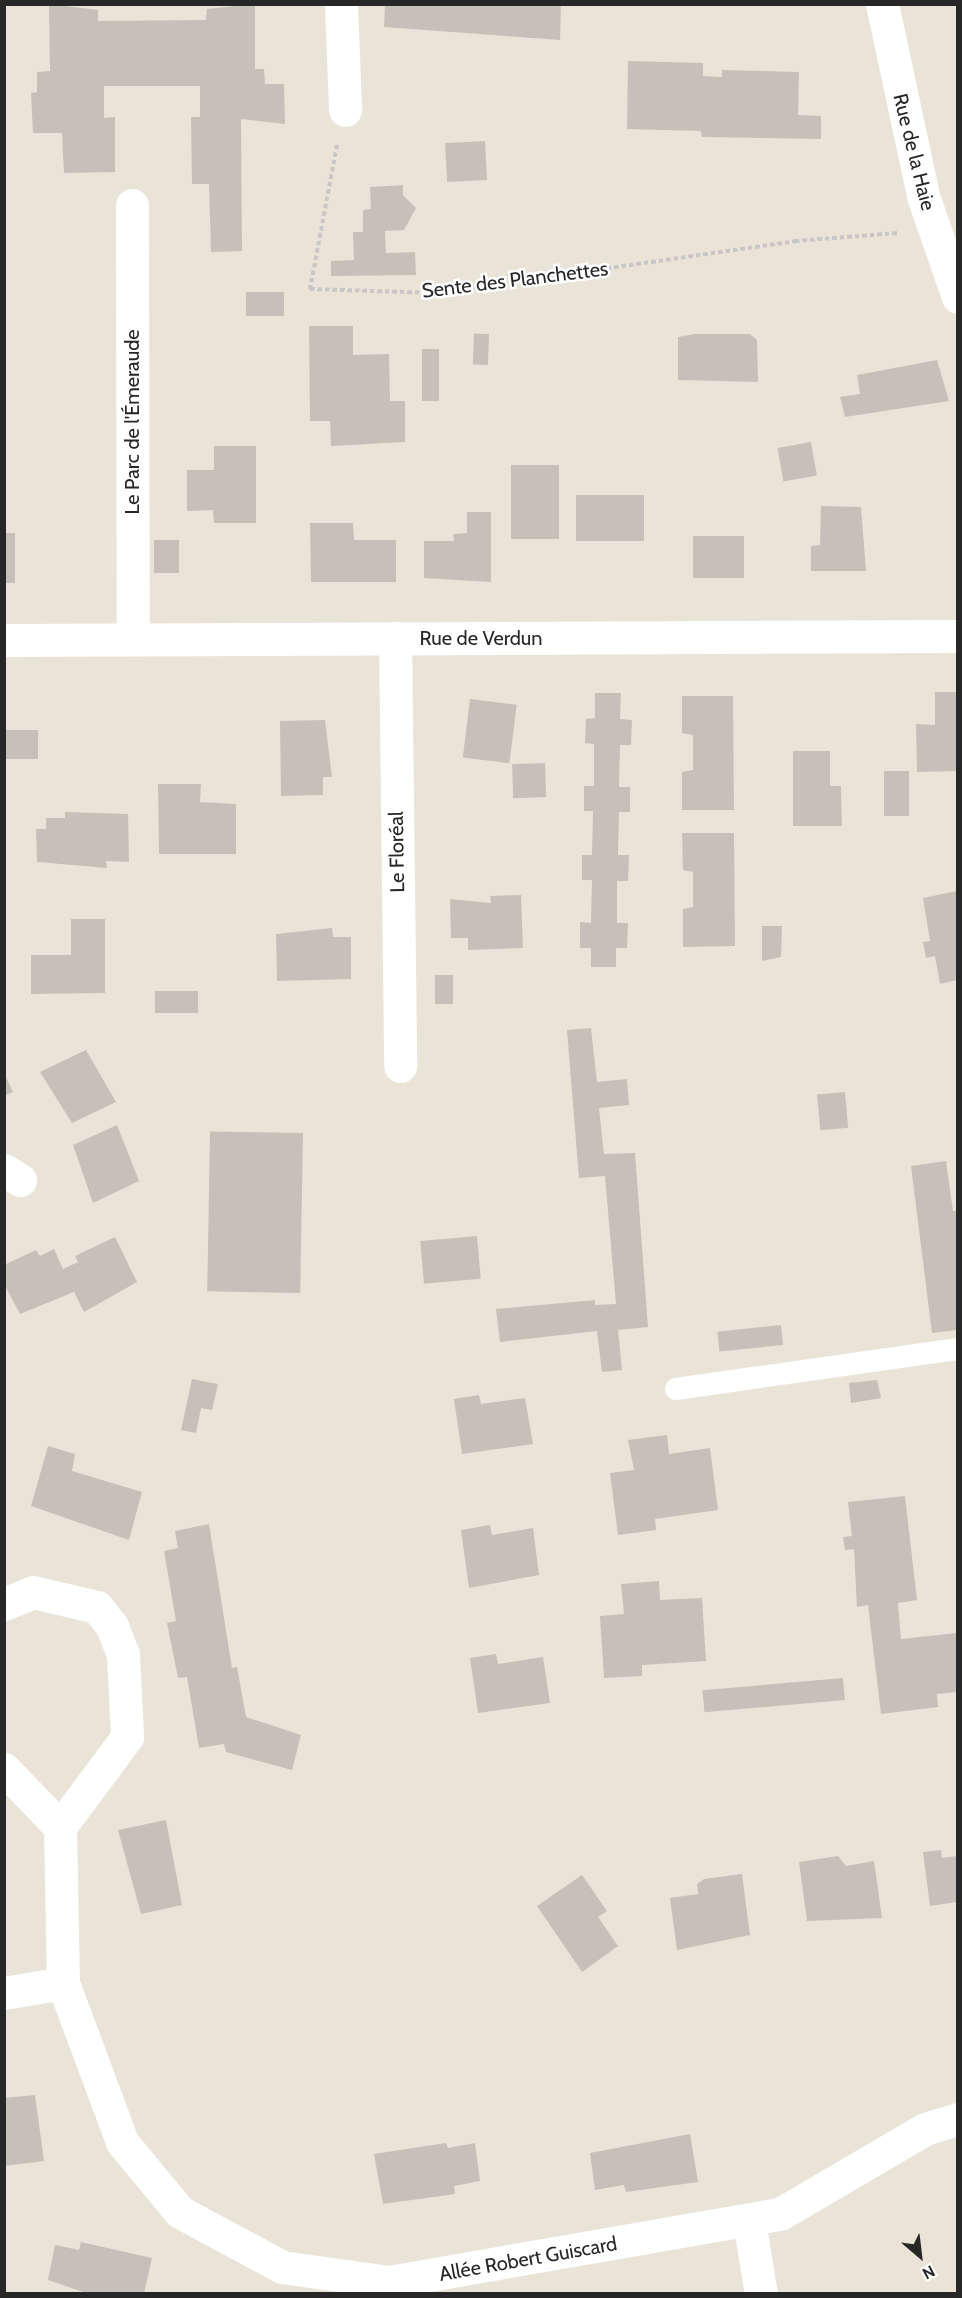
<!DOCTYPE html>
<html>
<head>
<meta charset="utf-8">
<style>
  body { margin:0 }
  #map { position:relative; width:962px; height:2298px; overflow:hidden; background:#eae4d8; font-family:Cabin,sans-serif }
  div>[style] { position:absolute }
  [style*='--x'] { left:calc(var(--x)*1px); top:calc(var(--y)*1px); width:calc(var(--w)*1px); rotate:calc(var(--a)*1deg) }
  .building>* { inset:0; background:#c5c1b8; transform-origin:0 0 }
  .path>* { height:4px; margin-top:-2px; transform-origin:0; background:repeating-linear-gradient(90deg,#c7c7c7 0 4.5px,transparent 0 7.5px) }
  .service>* { height:22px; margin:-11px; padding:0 11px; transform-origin:11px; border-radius:11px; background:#fff }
  .minor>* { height:33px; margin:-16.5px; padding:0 16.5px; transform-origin:16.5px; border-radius:16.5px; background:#fff }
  span { translate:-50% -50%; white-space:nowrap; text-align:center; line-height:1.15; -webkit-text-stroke:5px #fff; paint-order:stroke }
  .street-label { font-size:20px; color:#272727 }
  .frame { position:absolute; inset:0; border:6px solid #272727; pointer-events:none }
  .north { position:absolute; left:890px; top:2226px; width:60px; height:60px; -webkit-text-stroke:4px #fff; paint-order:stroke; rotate:152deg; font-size:16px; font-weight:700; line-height:24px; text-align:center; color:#272727 }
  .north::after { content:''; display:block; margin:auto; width:21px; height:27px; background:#272727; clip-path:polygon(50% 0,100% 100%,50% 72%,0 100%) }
</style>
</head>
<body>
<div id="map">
  <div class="building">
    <div style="clip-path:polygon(49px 4px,98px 10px,98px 21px,206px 20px,207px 9px,255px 4px,255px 69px,264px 69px,265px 84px,284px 84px,285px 124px,241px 119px,242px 251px,211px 252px,209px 184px,192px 184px,191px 117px,200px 117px,200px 86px,104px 86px,104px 118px,115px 117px,115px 172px,64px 173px,62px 133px,33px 133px,31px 93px,37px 92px,37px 72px,50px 71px)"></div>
    <div style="clip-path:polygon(385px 4px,561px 4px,560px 40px,384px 27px)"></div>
    <div style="clip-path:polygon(628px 61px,703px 63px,703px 76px,722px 77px,722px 70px,799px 72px,798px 115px,821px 116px,821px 139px,702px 137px,701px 131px,627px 129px)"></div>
    <div style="left:485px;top:141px;width:39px;height:40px;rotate:87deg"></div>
    <div style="clip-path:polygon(403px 185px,403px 195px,416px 208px,404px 230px,385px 231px,386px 253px,415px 252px,416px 275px,331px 276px,331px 261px,354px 260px,353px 232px,363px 232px,363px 210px,371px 209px,370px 187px)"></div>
    <div style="left:246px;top:292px;width:38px;height:24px"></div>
    <div style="clip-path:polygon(309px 326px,353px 326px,353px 355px,389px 354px,390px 401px,405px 401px,405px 442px,331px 446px,330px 421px,310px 421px)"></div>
    <div style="left:489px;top:334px;width:31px;height:15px;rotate:92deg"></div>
    <div style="clip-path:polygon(695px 334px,750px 334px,757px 340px,758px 382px,678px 380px,678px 337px)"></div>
    <div style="left:422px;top:349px;width:17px;height:52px"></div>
    <div style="clip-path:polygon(937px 360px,949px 401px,845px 417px,840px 397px,860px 394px,857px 375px)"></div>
    <div style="left:811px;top:442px;width:34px;height:34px;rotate:80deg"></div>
    <div style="clip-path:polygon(214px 446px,256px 446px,256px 523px,214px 523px,213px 510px,187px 511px,187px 470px,214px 470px)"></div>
    <div style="left:511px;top:465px;width:48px;height:74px"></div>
    <div style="left:576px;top:495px;width:68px;height:46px"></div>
    <div style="clip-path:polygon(821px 506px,861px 507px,866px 571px,811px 571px,811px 546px,820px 545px)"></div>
    <div style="clip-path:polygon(467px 512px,491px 512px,491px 582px,424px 578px,424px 541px,454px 541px,453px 534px,467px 533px)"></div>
    <div style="clip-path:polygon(310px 523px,353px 523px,354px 540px,396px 540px,396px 582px,311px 582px)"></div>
    <div style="left:4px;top:533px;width:11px;height:50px"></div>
    <div style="left:693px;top:536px;width:51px;height:42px"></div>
    <div style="left:154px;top:540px;width:25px;height:33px"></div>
    <div style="clip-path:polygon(935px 692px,957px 692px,957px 771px,917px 772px,916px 724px,935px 725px)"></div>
    <div style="clip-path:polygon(595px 693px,621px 693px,620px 719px,632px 720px,631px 745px,620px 745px,619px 787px,630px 787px,630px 812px,619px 812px,618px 855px,629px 855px,628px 881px,617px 881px,617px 923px,628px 923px,627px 948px,616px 948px,616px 967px,591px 967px,591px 948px,580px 948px,580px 922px,591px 923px,592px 880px,582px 880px,582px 855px,592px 855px,593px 811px,584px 811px,584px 786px,594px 786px,594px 744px,585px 743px,586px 719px,595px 718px)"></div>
    <div style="clip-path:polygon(682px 696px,733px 696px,734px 810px,682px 810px,682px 772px,693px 770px,693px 735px,682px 733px)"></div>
    <div style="left:470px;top:699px;width:47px;height:59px;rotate:7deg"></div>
    <div style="clip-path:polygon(325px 720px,332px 777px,323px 777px,323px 795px,281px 796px,280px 721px)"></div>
    <div style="left:5px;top:730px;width:33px;height:29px"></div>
    <div style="clip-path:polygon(793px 751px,830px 751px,830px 786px,841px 786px,842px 826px,793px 826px)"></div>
    <div style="left:545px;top:763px;width:34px;height:33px;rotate:88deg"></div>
    <div style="left:884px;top:771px;width:25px;height:45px"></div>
    <div style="clip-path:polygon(158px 784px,201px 784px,200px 802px,236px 804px,236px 854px,159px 854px)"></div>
    <div style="clip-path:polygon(65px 812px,128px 814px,129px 862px,106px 861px,107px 868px,37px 862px,36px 829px,46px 829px,46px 818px,65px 818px)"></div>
    <div style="clip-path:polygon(682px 833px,734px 833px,735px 946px,683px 947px,683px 909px,693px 907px,693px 872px,683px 870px)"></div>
    <div style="clip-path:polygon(957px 891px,957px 980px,940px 984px,935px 956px,926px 958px,923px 942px,930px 941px,923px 898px)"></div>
    <div style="clip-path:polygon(521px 895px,523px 948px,468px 950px,468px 938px,451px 938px,450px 899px,491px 903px,490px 896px)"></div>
    <div style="clip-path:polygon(71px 919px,105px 919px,105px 993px,31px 994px,31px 955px,71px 955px)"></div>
    <div style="clip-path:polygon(762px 926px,782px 926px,781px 957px,762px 961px)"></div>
    <div style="clip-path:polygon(332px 928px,333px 937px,351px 937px,351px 979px,277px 981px,276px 934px)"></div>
    <div style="left:435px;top:975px;width:18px;height:29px"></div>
    <div style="left:155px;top:991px;width:43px;height:22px"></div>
    <div style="clip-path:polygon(591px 1028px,597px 1082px,627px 1079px,629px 1105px,599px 1108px,604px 1154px,635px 1153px,648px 1327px,618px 1330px,622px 1370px,602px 1372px,597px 1331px,500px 1342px,496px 1309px,595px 1300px,595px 1305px,616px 1304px,605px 1176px,579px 1178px,578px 1166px,567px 1030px)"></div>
    <div style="clip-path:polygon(86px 1050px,116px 1102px,72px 1123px,40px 1072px)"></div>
    <div style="clip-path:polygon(4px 1073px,13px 1092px,4px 1096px)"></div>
    <div style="left:845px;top:1092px;width:36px;height:28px;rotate:85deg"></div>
    <div style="clip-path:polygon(117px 1125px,139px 1181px,93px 1203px,73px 1145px)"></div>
    <div style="left:303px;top:1133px;width:160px;height:93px;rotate:91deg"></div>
    <div style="clip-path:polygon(946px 1161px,953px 1211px,957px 1211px,957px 1330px,932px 1333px,911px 1166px)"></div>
    <div style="left:477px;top:1236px;width:43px;height:57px;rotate:85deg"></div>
    <div style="clip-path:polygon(115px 1237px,137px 1282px,84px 1312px,74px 1292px,20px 1314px,4px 1284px,4px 1265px,36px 1250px,40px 1256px,54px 1249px,63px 1269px,78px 1262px,75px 1256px)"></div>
    <div style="left:781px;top:1325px;width:20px;height:64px;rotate:84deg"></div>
    <div style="clip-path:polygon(192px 1379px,218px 1384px,212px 1410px,201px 1408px,196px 1433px,181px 1430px)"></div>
    <div style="clip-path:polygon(877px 1380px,881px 1398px,851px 1403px,849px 1383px)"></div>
    <div style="clip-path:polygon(479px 1395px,481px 1404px,525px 1398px,533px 1444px,462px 1454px,454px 1399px)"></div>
    <div style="clip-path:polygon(667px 1435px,669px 1454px,710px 1448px,718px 1510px,655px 1519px,656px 1530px,618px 1535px,610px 1473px,634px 1470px,628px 1440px)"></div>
    <div style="clip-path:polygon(48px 1446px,75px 1454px,72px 1471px,142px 1492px,129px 1540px,31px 1506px)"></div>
    <div style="clip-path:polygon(905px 1496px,917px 1600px,898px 1603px,901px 1639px,957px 1633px,957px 1692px,937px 1694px,938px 1707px,881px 1714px,868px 1605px,857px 1607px,854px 1549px,845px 1550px,843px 1537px,852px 1536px,848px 1502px)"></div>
    <div style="clip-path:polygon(209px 1524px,232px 1668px,237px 1667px,246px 1717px,301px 1735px,292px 1770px,226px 1752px,224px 1744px,199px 1748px,187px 1677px,178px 1678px,167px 1623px,176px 1621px,164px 1551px,178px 1548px,175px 1531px)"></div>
    <div style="clip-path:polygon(490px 1525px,492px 1535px,533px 1528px,539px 1575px,469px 1588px,461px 1530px)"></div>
    <div style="clip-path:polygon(659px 1581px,660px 1600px,702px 1598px,706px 1661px,642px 1665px,642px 1676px,604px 1678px,600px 1616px,624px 1614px,621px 1584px)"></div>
    <div style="clip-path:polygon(496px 1654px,498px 1664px,543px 1657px,550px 1703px,478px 1713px,470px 1658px)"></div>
    <div style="left:843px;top:1678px;width:22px;height:141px;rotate:85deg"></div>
    <div style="clip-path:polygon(166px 1820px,182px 1905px,141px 1914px,118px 1830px)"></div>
    <div style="clip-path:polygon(941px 1850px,942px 1858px,957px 1856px,957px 1902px,930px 1906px,923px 1852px)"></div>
    <div style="clip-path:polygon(838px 1856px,846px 1866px,874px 1861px,882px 1918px,807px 1921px,799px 1862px)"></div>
    <div style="clip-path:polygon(742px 1874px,750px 1935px,677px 1950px,670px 1898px,698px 1894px,697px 1884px,704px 1879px)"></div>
    <div style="clip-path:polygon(582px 1875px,607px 1911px,598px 1917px,618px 1946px,582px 1972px,537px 1906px)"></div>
    <div style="clip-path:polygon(35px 2095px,44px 2161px,4px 2166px,4px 2098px)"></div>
    <div style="clip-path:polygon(690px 2134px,698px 2182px,626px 2192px,624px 2185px,595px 2190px,590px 2153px)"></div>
    <div style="clip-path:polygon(446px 2143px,448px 2148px,475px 2143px,480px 2181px,454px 2186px,455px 2194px,383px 2204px,374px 2154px)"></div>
    <div style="clip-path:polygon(81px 2242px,152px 2258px,144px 2294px,89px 2294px,48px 2280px,55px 2245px,79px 2250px)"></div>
  </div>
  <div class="path">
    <div style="--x:337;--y:145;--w:147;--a:100.6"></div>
    <div style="--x:310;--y:289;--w:126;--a:1.8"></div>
    <div style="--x:436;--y:293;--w:363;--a:-8.2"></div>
    <div style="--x:795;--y:241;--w:103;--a:-4.4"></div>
  </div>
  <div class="service">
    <div style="--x:676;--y:1389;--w:285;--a:-8.1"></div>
  </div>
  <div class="minor">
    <div style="--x:341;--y:4;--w:106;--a:87.8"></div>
    <div style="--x:882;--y:4;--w:196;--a:77.9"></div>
    <div style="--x:923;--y:196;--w:107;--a:70.9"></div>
    <div style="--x:132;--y:205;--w:434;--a:89.9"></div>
    <div style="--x:395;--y:638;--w:428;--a:89.3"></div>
    <div style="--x:4;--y:640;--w:954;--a:-0.24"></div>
    <div style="--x:4;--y:1170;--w:19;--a:32"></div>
    <div style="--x:4;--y:1604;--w:31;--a:-22"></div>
    <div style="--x:33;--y:1592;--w:66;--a:13.2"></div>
    <div style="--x:97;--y:1607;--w:24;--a:52"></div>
    <div style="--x:112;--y:1626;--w:30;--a:69"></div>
    <div style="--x:123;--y:1654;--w:83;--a:87.2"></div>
    <div style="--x:127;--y:1737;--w:112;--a:126.7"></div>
    <div style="--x:60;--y:1827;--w:156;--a:88.9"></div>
    <div style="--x:63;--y:1983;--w:170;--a:69.6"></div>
    <div style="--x:122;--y:2142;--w:91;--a:50.4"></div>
    <div style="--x:180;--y:2212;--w:116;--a:28.3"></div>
    <div style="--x:282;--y:2267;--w:108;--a:8"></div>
    <div style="--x:389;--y:2282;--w:397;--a:-9.9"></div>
    <div style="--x:780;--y:2214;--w:168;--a:-30.4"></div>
    <div style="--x:925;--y:2129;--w:34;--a:-17"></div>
    <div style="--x:4;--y:1769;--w:81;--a:46"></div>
    <div style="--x:4;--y:1993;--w:60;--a:-9.6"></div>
    <div style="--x:749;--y:2221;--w:74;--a:80.7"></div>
  </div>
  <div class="street-label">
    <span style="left:914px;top:152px;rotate:76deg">Rue de la Haie</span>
    <span style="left:515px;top:280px;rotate:-7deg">Sente des Planchettes</span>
    <span style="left:132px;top:422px;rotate:-90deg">Le Parc de l'Émeraude</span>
    <span style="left:481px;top:638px">Rue de Verdun</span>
    <span style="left:397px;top:852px;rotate:-91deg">Le Floréal</span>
    <span style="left:528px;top:2259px;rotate:-10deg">Allée Robert Guiscard</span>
  </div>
  <div class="frame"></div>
  <div class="north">N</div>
</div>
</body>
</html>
